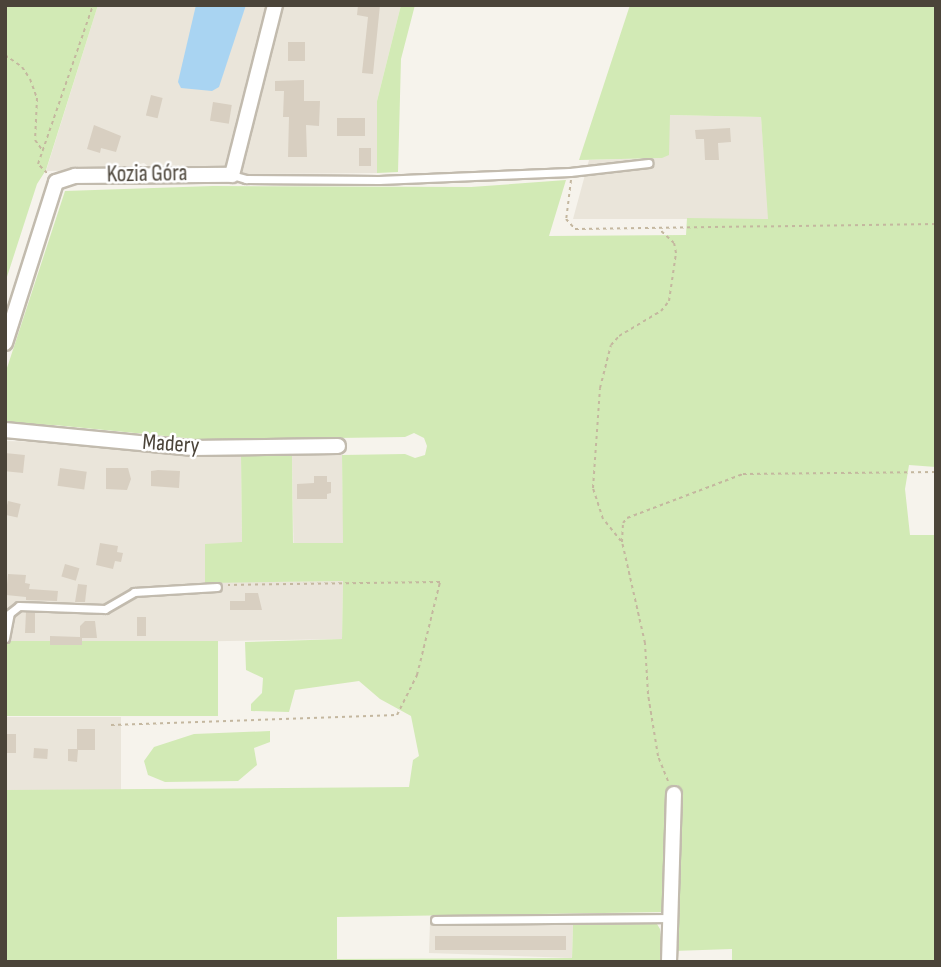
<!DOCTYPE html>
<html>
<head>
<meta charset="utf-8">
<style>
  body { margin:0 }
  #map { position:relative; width:941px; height:967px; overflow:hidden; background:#f6f3ec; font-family:"Sofia Sans Condensed",sans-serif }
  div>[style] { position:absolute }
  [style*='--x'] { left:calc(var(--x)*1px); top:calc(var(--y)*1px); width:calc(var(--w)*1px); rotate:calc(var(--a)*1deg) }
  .residential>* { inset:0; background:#eae5da; transform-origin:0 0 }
  .green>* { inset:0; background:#d2eab5; transform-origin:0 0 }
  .water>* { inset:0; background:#a9d4f2 }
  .building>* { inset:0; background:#d8cfc1; transform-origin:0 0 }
  .path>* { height:2px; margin-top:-1px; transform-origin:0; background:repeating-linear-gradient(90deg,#c4b79f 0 3.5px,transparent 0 7px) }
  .roads { filter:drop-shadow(2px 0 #c2bbae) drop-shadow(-2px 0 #c2bbae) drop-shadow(0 2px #c2bbae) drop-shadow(0 -2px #c2bbae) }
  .service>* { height:7px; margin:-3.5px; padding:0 3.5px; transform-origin:3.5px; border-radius:3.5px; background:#fff }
  .minor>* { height:14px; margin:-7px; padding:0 7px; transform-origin:7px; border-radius:7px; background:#fff }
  span { translate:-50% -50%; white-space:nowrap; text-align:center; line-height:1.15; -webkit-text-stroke:5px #fff; paint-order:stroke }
  .street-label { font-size:23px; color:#4b4439 }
  .frame { position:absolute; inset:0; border:7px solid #4b4439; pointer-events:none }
</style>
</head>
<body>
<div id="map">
  <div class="residential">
    <div style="clip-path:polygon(98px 5px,268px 5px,228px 167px,152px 169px,144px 163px,113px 170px,46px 171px)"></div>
    <div style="clip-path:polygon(282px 5px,401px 5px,377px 101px,377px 173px,243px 174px,241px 171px)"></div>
    <div style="clip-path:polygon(669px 115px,761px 117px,769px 219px,573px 219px,589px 160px,662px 158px)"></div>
    <div style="clip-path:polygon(5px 441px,49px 442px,190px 457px,241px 456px,242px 543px,205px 582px,343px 581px,342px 639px,5px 645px)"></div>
    <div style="left:342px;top:455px;width:88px;height:50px;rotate:89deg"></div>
    <div style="left:5px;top:717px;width:116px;height:73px"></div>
    <div style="left:573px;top:925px;width:33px;height:143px;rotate:92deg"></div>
  </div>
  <div class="green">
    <div style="clip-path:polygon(5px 5px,98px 5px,46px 170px,37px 184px,5px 283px)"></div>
    <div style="clip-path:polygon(401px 5px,415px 5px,401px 59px,398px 172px,377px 173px,377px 101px)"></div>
    <div style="clip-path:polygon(630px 5px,936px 5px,936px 467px,909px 465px,905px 489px,910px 535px,936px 535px,936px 962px,732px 962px,732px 949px,673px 951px,679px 885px,678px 785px,671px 786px,666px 912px,337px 917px,337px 959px,572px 958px,573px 925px,657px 924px,660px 929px,663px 962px,5px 962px,5px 790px,409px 787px,413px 760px,419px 756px,411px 716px,380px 699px,359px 681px,295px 690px,289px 712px,251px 711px,251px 704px,262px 693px,263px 678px,246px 670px,245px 642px,342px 639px,343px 581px,205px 583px,205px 544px,242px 542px,241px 456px,292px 456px,293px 543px,343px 543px,342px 455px,405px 454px,415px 458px,425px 455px,427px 446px,424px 438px,414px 433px,405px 437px,206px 440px,54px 425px,5px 424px,5px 374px,65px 191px,213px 186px,471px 187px,566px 180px,549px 236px,686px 235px,687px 218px,768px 219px,761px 117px,670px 115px,669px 155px,662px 158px,579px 160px)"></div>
    <div style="left:218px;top:641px;width:75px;height:213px;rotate:90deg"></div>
    <div style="clip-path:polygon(270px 731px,270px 742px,254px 748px,257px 765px,238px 781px,165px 782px,148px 775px,144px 761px,154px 747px,194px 734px)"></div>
  </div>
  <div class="water">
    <div style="clip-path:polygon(196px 5px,246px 5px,219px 87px,212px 91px,181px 88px,178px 82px)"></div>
  </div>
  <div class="building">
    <div style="clip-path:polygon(358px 5px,380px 5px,373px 74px,362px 73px,368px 17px,357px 15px)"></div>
    <div style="left:288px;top:42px;width:17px;height:19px"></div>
    <div style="clip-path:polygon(304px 80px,304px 101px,320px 101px,319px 126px,306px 125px,307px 157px,288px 157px,289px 117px,283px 117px,284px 91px,275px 91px,275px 81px)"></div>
    <div style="left:151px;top:95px;width:12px;height:21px;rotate:14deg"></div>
    <div style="left:213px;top:102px;width:19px;height:19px;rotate:9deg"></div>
    <div style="left:337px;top:118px;width:28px;height:18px"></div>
    <div style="clip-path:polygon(94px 125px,121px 136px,116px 152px,101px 148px,100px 153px,87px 149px)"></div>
    <div style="clip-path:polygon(730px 128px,731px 142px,718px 143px,719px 160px,705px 160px,704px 139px,696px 139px,695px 130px)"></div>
    <div style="left:359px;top:148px;width:12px;height:18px"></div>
    <div style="left:5px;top:453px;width:20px;height:18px;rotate:6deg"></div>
    <div style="left:60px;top:468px;width:27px;height:18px;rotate:8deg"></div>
    <div style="clip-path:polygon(106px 468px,128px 468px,131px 479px,127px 490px,106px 489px)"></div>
    <div style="clip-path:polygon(158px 470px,180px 471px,179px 488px,151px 486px,151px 471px)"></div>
    <div style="clip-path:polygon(314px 476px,327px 476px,327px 482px,331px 482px,331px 493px,327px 494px,327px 499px,297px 499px,297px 484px,314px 483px)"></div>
    <div style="left:8px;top:501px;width:13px;height:14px;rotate:13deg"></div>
    <div style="clip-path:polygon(100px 543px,118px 546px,117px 552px,123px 553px,121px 562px,115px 561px,113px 569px,96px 565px)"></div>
    <div style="left:65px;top:564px;width:15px;height:13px;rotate:16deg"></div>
    <div style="clip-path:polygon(8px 574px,26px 575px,25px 583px,30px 584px,29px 589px,58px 591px,57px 601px,26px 600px,26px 597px,6px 595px)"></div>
    <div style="clip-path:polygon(78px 584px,87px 585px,85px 602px,75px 602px)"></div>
    <div style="clip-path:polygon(245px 593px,258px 593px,262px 610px,230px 610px,230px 601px,245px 601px)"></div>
    <div style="clip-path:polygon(26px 612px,35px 613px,35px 633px,25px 633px)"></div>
    <div style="left:137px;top:617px;width:9px;height:19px"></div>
    <div style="clip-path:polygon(85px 621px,95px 621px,97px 638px,82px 638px,82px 645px,50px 645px,50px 636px,80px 637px,80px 626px)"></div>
    <div style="clip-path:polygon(77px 729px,95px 729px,95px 750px,78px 750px,77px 762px,68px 761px,68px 749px,77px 749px)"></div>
    <div style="left:5px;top:734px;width:11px;height:19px"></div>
    <div style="left:34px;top:748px;width:14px;height:10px;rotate:4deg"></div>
    <div style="left:566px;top:936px;width:14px;height:131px;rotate:90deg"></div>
  </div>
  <div class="path">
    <div style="--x:5;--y:55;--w:21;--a:35"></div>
    <div style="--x:22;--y:67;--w:14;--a:56"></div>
    <div style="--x:30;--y:79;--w:20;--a:70"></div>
    <div style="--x:37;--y:98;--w:42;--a:92.7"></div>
    <div style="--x:35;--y:140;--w:14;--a:54"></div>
    <div style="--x:47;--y:173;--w:13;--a:-135"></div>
    <div style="--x:38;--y:164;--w:168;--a:-70.9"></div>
    <div style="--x:571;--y:180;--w:39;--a:97"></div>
    <div style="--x:566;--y:219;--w:13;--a:48"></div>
    <div style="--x:575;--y:229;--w:361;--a:-0.8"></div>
    <div style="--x:621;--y:541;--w:28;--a:-129"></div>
    <div style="--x:603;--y:519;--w:33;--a:-108"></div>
    <div style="--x:593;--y:488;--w:100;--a:-86"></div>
    <div style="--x:600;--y:388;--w:44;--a:-75.7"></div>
    <div style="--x:611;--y:345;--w:12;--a:-48"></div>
    <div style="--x:619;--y:336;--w:49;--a:-30.8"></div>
    <div style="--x:661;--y:311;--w:13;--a:-51"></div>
    <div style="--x:669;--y:301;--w:49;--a:-81.7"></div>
    <div style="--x:676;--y:253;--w:10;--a:-101"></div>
    <div style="--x:674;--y:243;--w:19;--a:-137"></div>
    <div style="--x:111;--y:725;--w:286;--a:-2"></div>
    <div style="--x:397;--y:715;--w:45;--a:-63.4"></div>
    <div style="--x:417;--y:675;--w:96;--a:-76.1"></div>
    <div style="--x:440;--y:582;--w:212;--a:179.2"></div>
    <div style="--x:668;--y:781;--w:27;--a:-112"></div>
    <div style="--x:658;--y:756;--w:63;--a:-99.2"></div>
    <div style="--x:648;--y:694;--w:51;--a:-93.4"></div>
    <div style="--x:645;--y:643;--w:104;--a:-102.8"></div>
    <div style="--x:622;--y:542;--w:19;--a:-87"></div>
    <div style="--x:623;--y:523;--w:6;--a:-51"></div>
    <div style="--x:627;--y:518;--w:124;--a:-20.8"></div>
    <div style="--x:743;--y:474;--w:193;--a:-0.6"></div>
  </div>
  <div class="roads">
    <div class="service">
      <div style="--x:232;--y:175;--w:15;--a:16"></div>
      <div style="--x:246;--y:179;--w:133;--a:0.4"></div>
      <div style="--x:379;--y:180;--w:191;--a:-2.4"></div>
      <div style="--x:570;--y:172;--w:79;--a:-6.6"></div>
      <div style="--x:5;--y:638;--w:25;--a:-79"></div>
      <div style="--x:10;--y:613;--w:11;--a:-38"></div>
      <div style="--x:19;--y:606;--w:86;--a:2"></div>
      <div style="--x:105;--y:609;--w:34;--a:-30"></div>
      <div style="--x:134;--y:592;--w:83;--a:-3.4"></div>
      <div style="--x:435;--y:920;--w:235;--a:-0.5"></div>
    </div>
    <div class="minor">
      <div style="--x:5;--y:343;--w:169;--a:-72.4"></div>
      <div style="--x:56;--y:182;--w:20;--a:-18"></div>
      <div style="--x:75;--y:176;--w:157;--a:-0.4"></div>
      <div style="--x:232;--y:175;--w:175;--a:-75.8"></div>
      <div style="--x:5;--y:430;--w:189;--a:5.5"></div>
      <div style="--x:193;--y:448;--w:145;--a:-0.8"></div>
      <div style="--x:669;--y:962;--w:168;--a:-88.3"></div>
    </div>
  </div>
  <div class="street-label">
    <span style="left:147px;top:174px;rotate:-1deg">Kozia Góra</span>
    <span style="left:171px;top:444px;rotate:4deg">Madery</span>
  </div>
  <div class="frame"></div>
</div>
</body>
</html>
